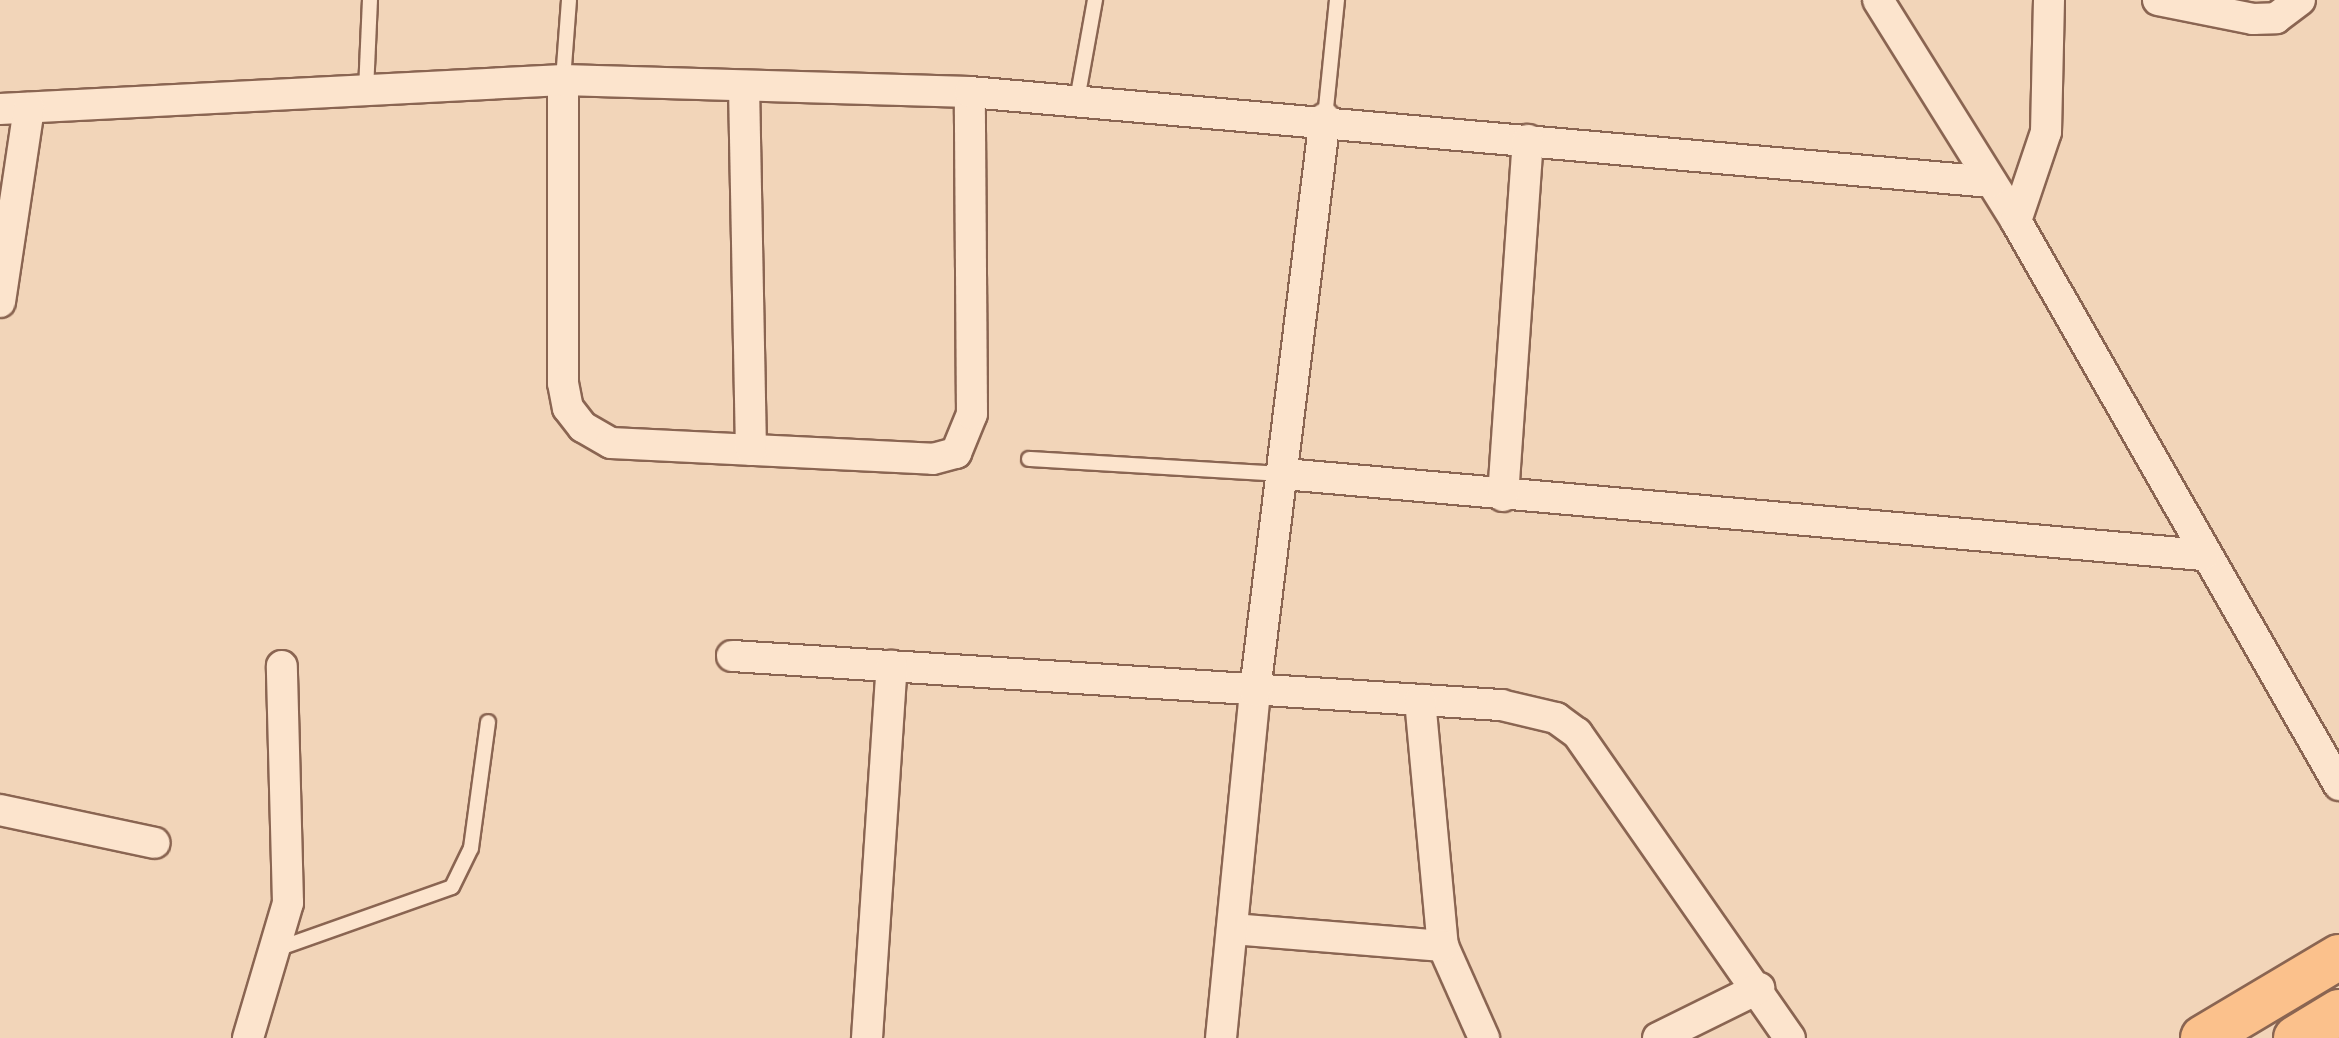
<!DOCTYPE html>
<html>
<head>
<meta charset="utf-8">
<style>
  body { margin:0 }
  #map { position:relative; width:2339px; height:1038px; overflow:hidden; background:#f2d5b9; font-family:Merriweather,serif }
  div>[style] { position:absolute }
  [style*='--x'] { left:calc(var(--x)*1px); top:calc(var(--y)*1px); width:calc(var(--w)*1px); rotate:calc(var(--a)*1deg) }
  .roads { filter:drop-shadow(2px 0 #8a6552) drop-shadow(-2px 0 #8a6552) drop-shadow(0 2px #8a6552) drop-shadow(0 -2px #8a6552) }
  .lane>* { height:14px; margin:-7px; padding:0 7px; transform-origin:7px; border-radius:7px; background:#fce4cd }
  .street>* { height:30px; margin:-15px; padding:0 15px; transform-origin:15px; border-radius:15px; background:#fce4cd }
  .primary>* { height:44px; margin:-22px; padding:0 22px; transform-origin:22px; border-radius:22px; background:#fbc18c }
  span { translate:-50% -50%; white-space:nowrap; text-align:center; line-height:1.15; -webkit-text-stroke:7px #f9e1ca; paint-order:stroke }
</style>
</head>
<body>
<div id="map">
  <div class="roads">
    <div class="lane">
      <div style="--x:563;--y:80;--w:80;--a:-85.7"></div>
      <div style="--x:366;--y:91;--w:91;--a:-87.5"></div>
      <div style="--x:1077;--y:100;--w:102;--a:-79.8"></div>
      <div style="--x:1325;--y:118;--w:119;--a:-84.2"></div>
      <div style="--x:1029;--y:459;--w:255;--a:3.4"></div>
      <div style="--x:280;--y:948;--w:182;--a:-19.5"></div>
      <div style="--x:452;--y:887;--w:43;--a:-64"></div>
      <div style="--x:471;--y:848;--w:127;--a:-82.3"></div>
    </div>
    <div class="street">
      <div style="--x:1878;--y:0;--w:261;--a:58"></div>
      <div style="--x:2016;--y:221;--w:650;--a:60.2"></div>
      <div style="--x:2158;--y:0;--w:97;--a:11.3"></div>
      <div style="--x:2253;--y:19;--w:23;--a:-2"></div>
      <div style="--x:2276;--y:18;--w:30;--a:-37"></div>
      <div style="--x:563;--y:80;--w:303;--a:90"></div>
      <div style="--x:563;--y:383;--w:25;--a:79"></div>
      <div style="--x:568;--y:408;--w:24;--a:52"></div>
      <div style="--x:583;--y:427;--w:32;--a:30"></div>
      <div style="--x:611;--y:443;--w:322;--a:2.8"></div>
      <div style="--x:933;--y:459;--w:24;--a:-15"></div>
      <div style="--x:956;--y:453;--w:42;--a:-67.7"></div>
      <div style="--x:972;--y:414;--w:322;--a:-90.4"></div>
      <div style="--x:744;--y:86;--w:364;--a:88.9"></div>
      <div style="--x:0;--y:109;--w:564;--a:-2.95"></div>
      <div style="--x:563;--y:80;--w:407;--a:1.7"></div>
      <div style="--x:970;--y:92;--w:1025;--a:5.04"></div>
      <div style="--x:2016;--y:221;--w:94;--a:-71.4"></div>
      <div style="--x:2046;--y:132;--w:132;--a:-88.7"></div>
      <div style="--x:0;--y:302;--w:196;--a:-81.5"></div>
      <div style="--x:1284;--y:474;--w:923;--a:5.04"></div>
      <div style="--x:1503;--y:496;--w:357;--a:-86"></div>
      <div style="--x:732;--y:656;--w:771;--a:3.65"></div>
      <div style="--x:1501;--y:705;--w:57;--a:13.3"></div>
      <div style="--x:1556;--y:718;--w:26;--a:36"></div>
      <div style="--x:1577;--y:733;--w:372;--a:55.1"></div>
      <div style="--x:1420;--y:700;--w:247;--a:84.7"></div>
      <div style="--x:1443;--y:946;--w:101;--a:66"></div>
      <div style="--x:0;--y:810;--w:158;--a:12"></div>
      <div style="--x:1232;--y:929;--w:212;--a:4.6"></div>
      <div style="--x:248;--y:1038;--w:141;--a:-73.5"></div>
      <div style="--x:288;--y:903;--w:237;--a:-91.5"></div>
      <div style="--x:867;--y:1038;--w:373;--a:-86.2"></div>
      <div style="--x:1221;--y:1038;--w:349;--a:-84.4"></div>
      <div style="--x:1255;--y:691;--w:577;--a:-83.04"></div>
      <div style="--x:1658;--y:1038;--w:113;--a:-26.3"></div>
    </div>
    <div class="primary">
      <div style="--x:2203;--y:1038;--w:158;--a:-30.8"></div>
      <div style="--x:2296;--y:1038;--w:50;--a:-31.2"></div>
    </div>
  </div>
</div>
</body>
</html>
